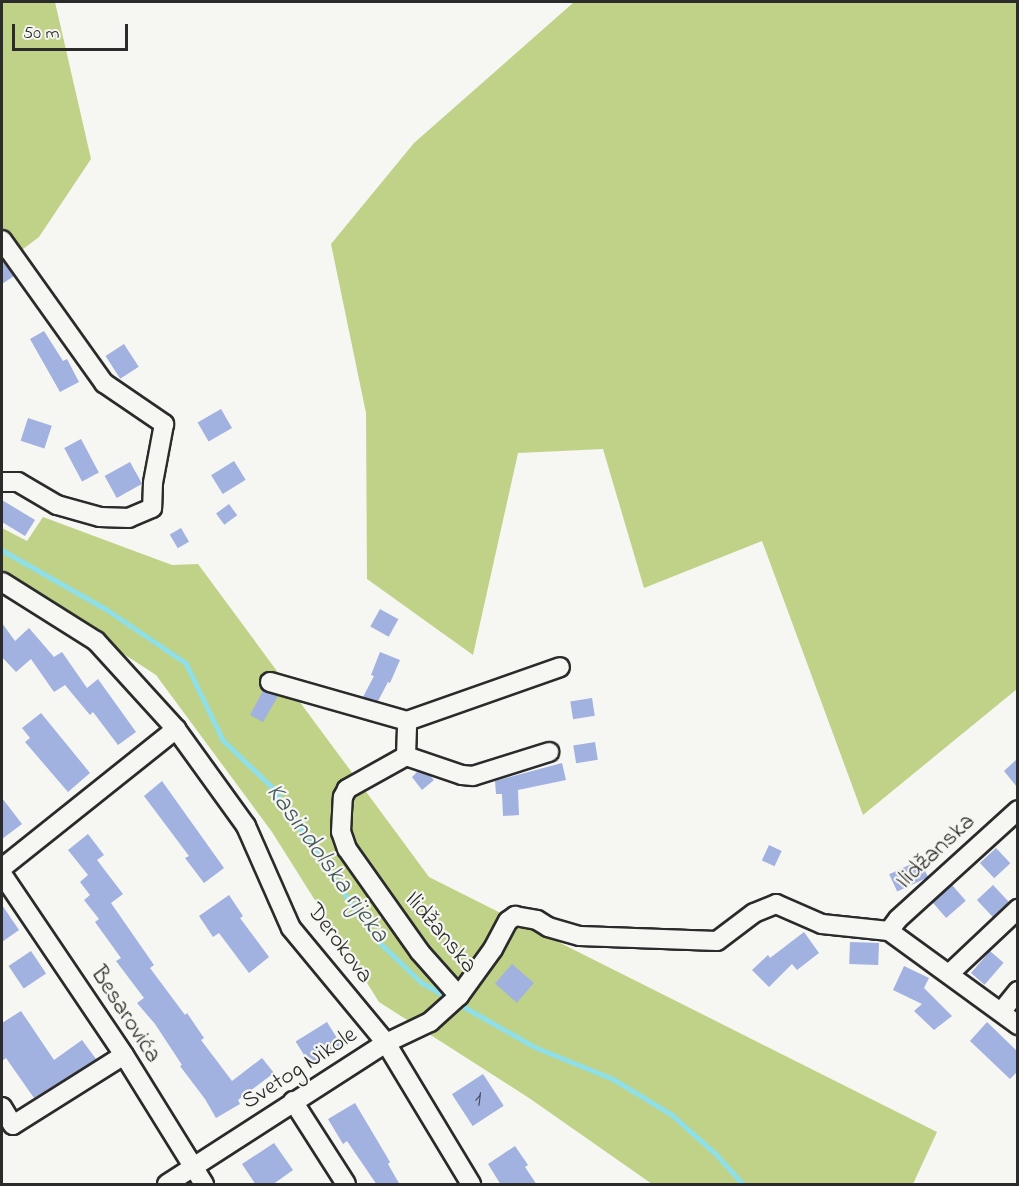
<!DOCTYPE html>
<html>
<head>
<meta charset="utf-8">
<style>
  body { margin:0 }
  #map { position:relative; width:1019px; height:1186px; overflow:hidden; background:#f6f6f2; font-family:"Indie Flower",sans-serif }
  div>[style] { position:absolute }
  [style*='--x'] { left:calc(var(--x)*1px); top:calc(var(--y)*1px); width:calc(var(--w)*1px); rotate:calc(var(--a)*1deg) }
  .green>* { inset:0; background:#bfd288 }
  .stream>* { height:4.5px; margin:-2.25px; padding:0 2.25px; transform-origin:2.25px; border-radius:2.25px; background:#8edfe8 }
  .building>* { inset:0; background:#a1b1e0; transform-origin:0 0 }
  .roads { filter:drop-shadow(2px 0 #2b2b2b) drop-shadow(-2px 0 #2b2b2b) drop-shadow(0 2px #2b2b2b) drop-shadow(0 -2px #2b2b2b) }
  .minor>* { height:18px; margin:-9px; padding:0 9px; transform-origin:9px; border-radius:9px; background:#f6f6f2 }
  span { translate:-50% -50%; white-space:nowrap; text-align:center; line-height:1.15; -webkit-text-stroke:4.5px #f6f6f2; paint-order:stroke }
  .number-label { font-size:21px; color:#484c58 }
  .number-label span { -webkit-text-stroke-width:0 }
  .street-label { font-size:24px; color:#2b2b2b }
  .water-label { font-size:26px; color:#44585a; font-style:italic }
  .frame { position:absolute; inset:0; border:3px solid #2b2b2b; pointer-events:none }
  .scale { position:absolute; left:12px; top:24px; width:116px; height:27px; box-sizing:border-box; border:3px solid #2b2b2b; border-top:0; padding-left:8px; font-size:18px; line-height:21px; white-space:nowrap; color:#2b2b2b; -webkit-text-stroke:4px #f6f6f2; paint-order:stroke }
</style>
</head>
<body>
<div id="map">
  <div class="green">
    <div style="clip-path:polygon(2px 2px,55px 2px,91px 159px,39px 237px,19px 252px,2px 228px)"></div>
    <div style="clip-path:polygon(574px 2px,1017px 2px,1017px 689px,863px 815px,762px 541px,644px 588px,603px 449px,518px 453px,473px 655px,367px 579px,366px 413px,331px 244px,414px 143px)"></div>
    <div style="clip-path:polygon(43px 517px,172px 565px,198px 564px,429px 877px,937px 1132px,913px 1184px,652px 1184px,529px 1098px,379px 1002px,272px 832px,156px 675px,2px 575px,2px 528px,27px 541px)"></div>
  </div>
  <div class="stream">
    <div style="--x:2;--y:550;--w:120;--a:29.6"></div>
    <div style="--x:106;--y:609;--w:97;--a:34"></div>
    <div style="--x:186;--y:663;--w:85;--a:64.3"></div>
    <div style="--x:223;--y:740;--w:69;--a:43.8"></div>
    <div style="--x:273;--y:788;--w:181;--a:55.8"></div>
    <div style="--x:375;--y:938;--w:64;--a:43.7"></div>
    <div style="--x:421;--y:982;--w:32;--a:30"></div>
    <div style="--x:459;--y:1004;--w:87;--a:29.5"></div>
    <div style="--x:535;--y:1047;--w:84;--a:22.3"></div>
    <div style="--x:613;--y:1079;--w:68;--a:31.1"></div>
    <div style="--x:671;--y:1114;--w:60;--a:41.6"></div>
    <div style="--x:716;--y:1154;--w:40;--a:48"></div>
  </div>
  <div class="building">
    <div style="clip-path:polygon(2px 259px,14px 276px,2px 284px)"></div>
    <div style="clip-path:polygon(44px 331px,63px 361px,67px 359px,79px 382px,60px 392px,30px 339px)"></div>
    <div style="left:124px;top:344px;width:27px;height:22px;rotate:57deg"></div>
    <div style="left:221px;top:409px;width:22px;height:27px;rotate:60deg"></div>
    <div style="left:28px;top:418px;width:25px;height:24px;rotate:18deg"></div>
    <div style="left:81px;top:439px;width:38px;height:19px;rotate:62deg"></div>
    <div style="left:234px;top:461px;width:22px;height:27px;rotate:58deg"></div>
    <div style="left:130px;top:462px;width:25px;height:29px;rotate:61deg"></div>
    <div style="clip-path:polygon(2px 500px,35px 520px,25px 536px,2px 522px)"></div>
    <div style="left:229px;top:504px;width:14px;height:16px;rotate:54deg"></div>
    <div style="left:181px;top:528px;width:16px;height:13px;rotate:60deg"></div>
    <div style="left:380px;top:609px;width:21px;height:20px;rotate:29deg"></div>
    <div style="clip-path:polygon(2px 623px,15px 641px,29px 628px,54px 657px,62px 652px,87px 688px,98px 679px,136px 732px,118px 745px,93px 712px,90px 715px,65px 685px,54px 692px,31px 659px,16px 672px,2px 657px)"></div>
    <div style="clip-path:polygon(380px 652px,400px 660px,390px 683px,388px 682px,378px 701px,363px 697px,374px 676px,371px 675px)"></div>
    <div style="clip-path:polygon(263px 691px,278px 696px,263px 722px,250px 715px)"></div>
    <div style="left:592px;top:698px;width:18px;height:22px;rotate:81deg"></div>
    <div style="clip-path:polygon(41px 713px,90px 773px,68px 792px,25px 742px,30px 738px,22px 728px)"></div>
    <div style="left:595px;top:742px;width:18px;height:22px;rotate:81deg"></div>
    <div style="clip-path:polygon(1017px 759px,1017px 787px,1004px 771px)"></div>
    <div style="clip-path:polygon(562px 763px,566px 780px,518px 790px,519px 815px,503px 816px,502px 794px,496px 794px,495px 781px)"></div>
    <div style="clip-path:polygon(417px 772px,430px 776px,434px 780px,422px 790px,412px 777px)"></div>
    <div style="clip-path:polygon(162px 781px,224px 868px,204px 883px,185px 858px,189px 856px,144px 796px)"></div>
    <div style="clip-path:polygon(2px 798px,22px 824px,2px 839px)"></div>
    <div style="clip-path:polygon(88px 834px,104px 855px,97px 860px,123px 894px,111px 903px,154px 965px,150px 968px,185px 1015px,187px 1013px,204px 1038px,201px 1040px,232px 1081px,262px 1058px,274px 1073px,238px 1100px,240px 1104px,216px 1118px,205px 1099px,180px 1066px,182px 1065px,155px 1024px,137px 1003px,144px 998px,116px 961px,121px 958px,95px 922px,99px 919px,84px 900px,90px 895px,80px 882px,88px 875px,68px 850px)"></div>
    <div style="left:769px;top:845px;width:14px;height:17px;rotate:25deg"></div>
    <div style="left:996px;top:848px;width:21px;height:22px;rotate:47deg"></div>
    <div style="left:920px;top:860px;width:19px;height:34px;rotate:65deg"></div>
    <div style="left:952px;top:885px;width:21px;height:26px;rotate:49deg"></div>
    <div style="left:993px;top:885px;width:23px;height:22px;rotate:47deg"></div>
    <div style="clip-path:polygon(229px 895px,243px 916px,240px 918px,269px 957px,249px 973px,219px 933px,213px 937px,199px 916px)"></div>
    <div style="clip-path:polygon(2px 905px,19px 930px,2px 942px)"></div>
    <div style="clip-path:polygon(804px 932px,819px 953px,797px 970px,792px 964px,769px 987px,752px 970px,768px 955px,770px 958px)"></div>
    <div style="left:850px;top:942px;width:29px;height:22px;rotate:2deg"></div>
    <div style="left:31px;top:951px;width:27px;height:27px;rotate:56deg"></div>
    <div style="left:990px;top:951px;width:18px;height:29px;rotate:41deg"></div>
    <div style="left:512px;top:964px;width:29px;height:26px;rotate:41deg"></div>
    <div style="clip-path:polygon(904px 966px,929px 978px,924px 988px,952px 1016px,934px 1030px,914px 1011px,922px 1004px,893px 990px)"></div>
    <div style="clip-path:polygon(21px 1011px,54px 1060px,82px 1040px,96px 1059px,34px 1098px,6px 1058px,2px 1061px,2px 1023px)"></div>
    <div style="left:327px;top:1022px;width:28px;height:37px;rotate:58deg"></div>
    <div style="clip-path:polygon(987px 1022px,1017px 1051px,1017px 1072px,1010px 1079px,970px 1041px)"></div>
    <div style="left:483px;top:1074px;width:38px;height:37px;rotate:57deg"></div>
    <div style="clip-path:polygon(355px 1103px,390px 1162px,388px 1164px,400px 1185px,377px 1185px,347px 1141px,343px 1144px,328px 1119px)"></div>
    <div style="clip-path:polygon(274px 1143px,293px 1170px,272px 1185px,256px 1185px,242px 1164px)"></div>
    <div style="clip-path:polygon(515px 1146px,528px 1165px,525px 1167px,537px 1185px,501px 1185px,488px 1164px)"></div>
  </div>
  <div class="roads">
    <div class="minor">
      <div style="--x:2;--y:240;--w:176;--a:54.5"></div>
      <div style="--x:104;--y:383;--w:73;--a:34.3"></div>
      <div style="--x:164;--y:424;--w:60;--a:100.6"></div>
      <div style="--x:153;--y:483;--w:25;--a:92"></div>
      <div style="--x:152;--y:508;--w:25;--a:157"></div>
      <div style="--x:129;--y:518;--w:29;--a:-178"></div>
      <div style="--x:100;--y:517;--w:45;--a:-164.4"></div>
      <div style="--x:57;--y:505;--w:45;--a:-149.5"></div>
      <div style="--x:18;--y:482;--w:16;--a:180"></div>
      <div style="--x:2;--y:582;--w:111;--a:32.1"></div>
      <div style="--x:96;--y:641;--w:119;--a:47.7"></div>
      <div style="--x:176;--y:729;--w:120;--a:54.2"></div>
      <div style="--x:246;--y:826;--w:111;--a:66.2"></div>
      <div style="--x:291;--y:928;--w:149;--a:50.4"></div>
      <div style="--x:386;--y:1043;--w:165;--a:58.9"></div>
      <div style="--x:270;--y:682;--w:142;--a:15.9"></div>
      <div style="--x:407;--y:721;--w:162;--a:-19.4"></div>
      <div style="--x:406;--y:756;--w:35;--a:-88"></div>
      <div style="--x:2;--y:868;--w:223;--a:-38.6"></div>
      <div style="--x:2;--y:874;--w:218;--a:56"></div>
      <div style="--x:124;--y:1055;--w:152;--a:58.2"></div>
      <div style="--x:889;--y:931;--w:15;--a:-53"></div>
      <div style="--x:898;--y:919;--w:162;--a:-42.2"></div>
      <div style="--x:949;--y:974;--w:95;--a:-43.3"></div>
      <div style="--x:459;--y:996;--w:59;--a:-131.6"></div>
      <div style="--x:420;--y:952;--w:126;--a:-125.3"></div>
      <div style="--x:347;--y:849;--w:18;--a:-109"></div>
      <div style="--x:341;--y:832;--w:35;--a:-87"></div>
      <div style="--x:343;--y:797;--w:9;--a:-63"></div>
      <div style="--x:347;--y:789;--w:68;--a:-29.2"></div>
      <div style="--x:406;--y:756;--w:59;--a:18.7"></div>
      <div style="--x:462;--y:775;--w:11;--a:5"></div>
      <div style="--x:473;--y:776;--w:80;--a:-17.5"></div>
      <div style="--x:1001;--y:1012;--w:27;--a:-51"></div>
      <div style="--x:293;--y:1101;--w:98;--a:57.4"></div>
      <div style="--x:2;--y:1107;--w:21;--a:59"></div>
      <div style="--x:13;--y:1125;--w:131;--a:-32.2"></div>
      <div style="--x:167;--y:1184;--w:260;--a:-32.8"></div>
      <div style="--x:386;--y:1043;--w:49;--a:-25.5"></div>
      <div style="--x:430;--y:1022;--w:39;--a:-42"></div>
      <div style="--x:459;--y:996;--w:58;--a:-54.1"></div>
      <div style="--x:493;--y:949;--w:32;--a:-62"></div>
      <div style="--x:508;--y:921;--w:9;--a:-36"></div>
      <div style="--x:515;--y:916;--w:22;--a:10"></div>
      <div style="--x:537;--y:920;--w:13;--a:32"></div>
      <div style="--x:548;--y:927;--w:33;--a:16"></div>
      <div style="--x:580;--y:936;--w:137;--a:2.1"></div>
      <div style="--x:717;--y:941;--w:46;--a:-37.1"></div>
      <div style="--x:754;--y:913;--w:24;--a:-22"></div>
      <div style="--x:776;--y:904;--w:50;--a:23.5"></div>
      <div style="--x:822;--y:924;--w:67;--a:6"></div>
      <div style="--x:889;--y:931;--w:160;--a:36.1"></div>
    </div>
  </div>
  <div class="number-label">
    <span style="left:478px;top:1100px">1</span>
  </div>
  <div class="street-label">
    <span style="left:936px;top:852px;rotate:-43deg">Ilidžanska</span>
    <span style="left:440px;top:933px;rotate:50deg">Ilidžanska</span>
    <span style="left:339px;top:944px;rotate:53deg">Derokova</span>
    <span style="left:125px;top:1015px;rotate:57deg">Besarovića</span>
    <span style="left:300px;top:1069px;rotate:-33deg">Svetog Nikole</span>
  </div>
  <div class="water-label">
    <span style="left:326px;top:864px;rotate:54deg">Kasindolska rijeka</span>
  </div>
  <div class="frame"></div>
  <div class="scale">50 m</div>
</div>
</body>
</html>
